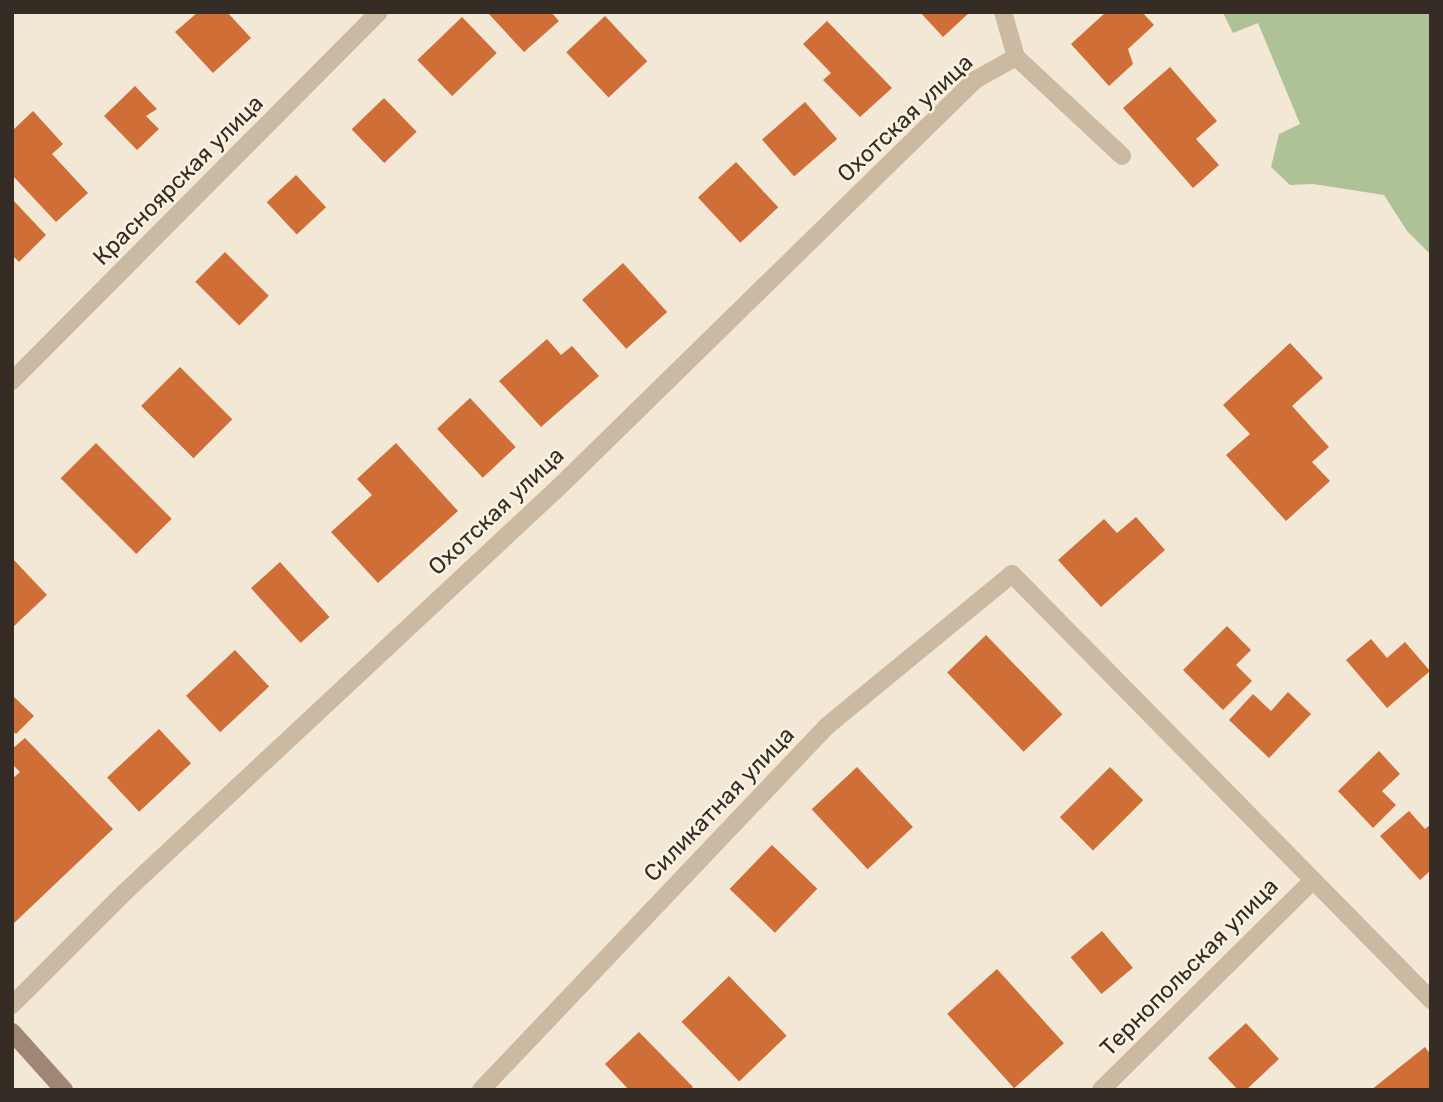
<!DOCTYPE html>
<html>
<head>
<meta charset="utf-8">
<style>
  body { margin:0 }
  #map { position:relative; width:1443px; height:1102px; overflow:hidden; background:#f3e8d6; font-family:Rubik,sans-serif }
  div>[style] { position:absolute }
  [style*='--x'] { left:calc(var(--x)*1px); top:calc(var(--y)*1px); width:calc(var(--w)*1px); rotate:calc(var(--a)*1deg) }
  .green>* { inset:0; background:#aec295 }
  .building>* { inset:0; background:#cf6e37; transform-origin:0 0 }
  .minor>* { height:18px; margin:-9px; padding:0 9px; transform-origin:9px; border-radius:9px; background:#cbb9a1 }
  .secondary>* { height:18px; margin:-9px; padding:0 9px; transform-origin:9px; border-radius:9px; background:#9f8873 }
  span { translate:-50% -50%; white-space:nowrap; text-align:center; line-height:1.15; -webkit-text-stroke:5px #faf2e2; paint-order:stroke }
  .street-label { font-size:23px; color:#352c25 }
  .frame { position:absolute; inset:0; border:14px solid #352c25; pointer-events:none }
</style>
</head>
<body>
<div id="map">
  <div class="green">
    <div style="clip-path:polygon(1431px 12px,1431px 255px,1407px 231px,1384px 195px,1313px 184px,1290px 185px,1271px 167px,1279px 134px,1300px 124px,1258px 23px,1233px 33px,1223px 13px)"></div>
  </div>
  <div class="building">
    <div style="clip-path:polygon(198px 12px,227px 12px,251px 38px,213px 73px,175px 32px)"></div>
    <div style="clip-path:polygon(487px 12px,551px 12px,559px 21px,524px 52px)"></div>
    <div style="clip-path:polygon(920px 12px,970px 12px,943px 37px)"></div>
    <div style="clip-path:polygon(1106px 12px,1142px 12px,1154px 25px,1128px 49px,1133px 64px,1109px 86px,1071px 44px)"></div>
    <div style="left:605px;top:16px;width:62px;height:53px;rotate:47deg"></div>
    <div style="left:462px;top:17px;width:50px;height:62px;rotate:46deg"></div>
    <div style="clip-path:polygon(827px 21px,892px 88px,860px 117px,823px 80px,831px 73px,803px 44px)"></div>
    <div style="clip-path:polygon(1170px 67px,1217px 121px,1196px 139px,1219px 165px,1193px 188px,1123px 108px)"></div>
    <div style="clip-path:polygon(135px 86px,157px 109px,146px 116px,159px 129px,137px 150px,104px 116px)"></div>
    <div style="left:384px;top:98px;width:47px;height:45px;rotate:46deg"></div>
    <div style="left:805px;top:102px;width:49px;height:57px;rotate:49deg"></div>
    <div style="clip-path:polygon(33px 111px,63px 144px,52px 154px,88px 193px,56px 222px,12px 175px,12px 131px)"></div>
    <div style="left:736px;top:162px;width:62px;height:52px;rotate:47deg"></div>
    <div style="left:296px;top:175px;width:44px;height:40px;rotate:47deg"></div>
    <div style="clip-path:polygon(12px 199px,46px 235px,19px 262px,12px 255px)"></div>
    <div style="left:225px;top:252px;width:62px;height:42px;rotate:45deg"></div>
    <div style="left:623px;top:263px;width:66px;height:55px;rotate:48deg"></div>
    <div style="clip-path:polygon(547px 339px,561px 355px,572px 346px,599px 376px,541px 427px,499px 381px)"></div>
    <div style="clip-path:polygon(1290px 343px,1323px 378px,1292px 406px,1329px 447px,1312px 462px,1330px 481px,1286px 521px,1226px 455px,1250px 434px,1223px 405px)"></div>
    <div style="left:180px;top:367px;width:74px;height:55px;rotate:45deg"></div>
    <div style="left:470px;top:398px;width:67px;height:45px;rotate:47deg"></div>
    <div style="left:96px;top:443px;width:107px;height:50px;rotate:45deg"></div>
    <div style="clip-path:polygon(396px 443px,458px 511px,378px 583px,331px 532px,372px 495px,357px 479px)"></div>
    <div style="clip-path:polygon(1136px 517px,1165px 550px,1101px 607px,1058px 560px,1104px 519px,1117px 533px)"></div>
    <div style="clip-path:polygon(12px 558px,47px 595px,12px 628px)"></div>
    <div style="left:280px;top:562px;width:74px;height:39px;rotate:48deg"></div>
    <div style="clip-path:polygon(1227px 626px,1251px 650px,1236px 665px,1252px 681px,1223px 710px,1183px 670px)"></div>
    <div style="left:986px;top:635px;width:110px;height:54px;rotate:46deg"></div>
    <div style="clip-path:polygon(1371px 639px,1387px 658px,1405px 642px,1430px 671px,1387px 708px,1346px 660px)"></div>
    <div style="left:235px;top:650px;width:50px;height:67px;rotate:47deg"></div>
    <div style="clip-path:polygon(1288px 692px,1311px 714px,1269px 758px,1229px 720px,1253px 694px,1271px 711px)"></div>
    <div style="clip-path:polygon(12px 695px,34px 716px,16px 734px,12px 731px)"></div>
    <div style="left:159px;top:729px;width:47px;height:71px;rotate:47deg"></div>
    <div style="clip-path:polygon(25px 738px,113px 829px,12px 925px,12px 779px,20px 772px,12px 764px,12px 749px)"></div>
    <div style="clip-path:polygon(1379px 751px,1400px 774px,1382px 791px,1396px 805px,1373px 828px,1338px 791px)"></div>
    <div style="left:857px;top:767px;width:82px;height:62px;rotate:47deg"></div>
    <div style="left:1110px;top:767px;width:47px;height:71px;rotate:45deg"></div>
    <div style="clip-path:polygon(1409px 811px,1425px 829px,1431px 824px,1431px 870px,1420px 880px,1380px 836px)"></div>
    <div style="left:772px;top:845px;width:63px;height:61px;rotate:44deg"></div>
    <div style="left:1102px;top:931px;width:48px;height:41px;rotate:50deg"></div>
    <div style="left:997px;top:969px;width:100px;height:67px;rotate:48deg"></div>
    <div style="left:729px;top:976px;width:83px;height:66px;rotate:46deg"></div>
    <div style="clip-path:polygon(1246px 1023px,1279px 1059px,1246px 1090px,1238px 1090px,1208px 1058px)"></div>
    <div style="clip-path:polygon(639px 1032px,693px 1087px,690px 1090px,629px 1090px,605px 1064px)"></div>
    <div style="clip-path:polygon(1425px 1047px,1431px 1055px,1431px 1090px,1371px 1090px)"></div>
  </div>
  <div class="minor">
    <div style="--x:1003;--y:12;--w:47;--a:73.9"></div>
    <div style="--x:1016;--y:57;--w:145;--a:43"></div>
    <div style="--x:12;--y:381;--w:520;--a:-45.16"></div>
    <div style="--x:12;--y:1005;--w:161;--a:-45"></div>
    <div style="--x:126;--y:891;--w:592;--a:-43.02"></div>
    <div style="--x:559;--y:487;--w:582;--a:-44.37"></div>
    <div style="--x:975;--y:80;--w:47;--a:-29.3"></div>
    <div style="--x:481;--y:1090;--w:502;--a:-46.45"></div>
    <div style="--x:827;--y:726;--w:239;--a:-39.4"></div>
    <div style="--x:1012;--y:574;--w:598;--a:45.47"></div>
    <div style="--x:1101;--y:1090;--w:298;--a:-44.7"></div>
  </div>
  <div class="secondary">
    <div style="--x:12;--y:1032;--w:78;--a:48.1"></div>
  </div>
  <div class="street-label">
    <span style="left:905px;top:118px;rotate:-43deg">Охотская улица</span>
    <span style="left:178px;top:180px;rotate:-45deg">Красноярская улица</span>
    <span style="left:496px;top:511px;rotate:-43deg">Охотская улица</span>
    <span style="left:719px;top:804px;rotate:-46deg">Силикатная улица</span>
    <span style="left:1189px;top:967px;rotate:-45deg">Тернопольская улица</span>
  </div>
  <div class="frame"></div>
</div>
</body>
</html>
